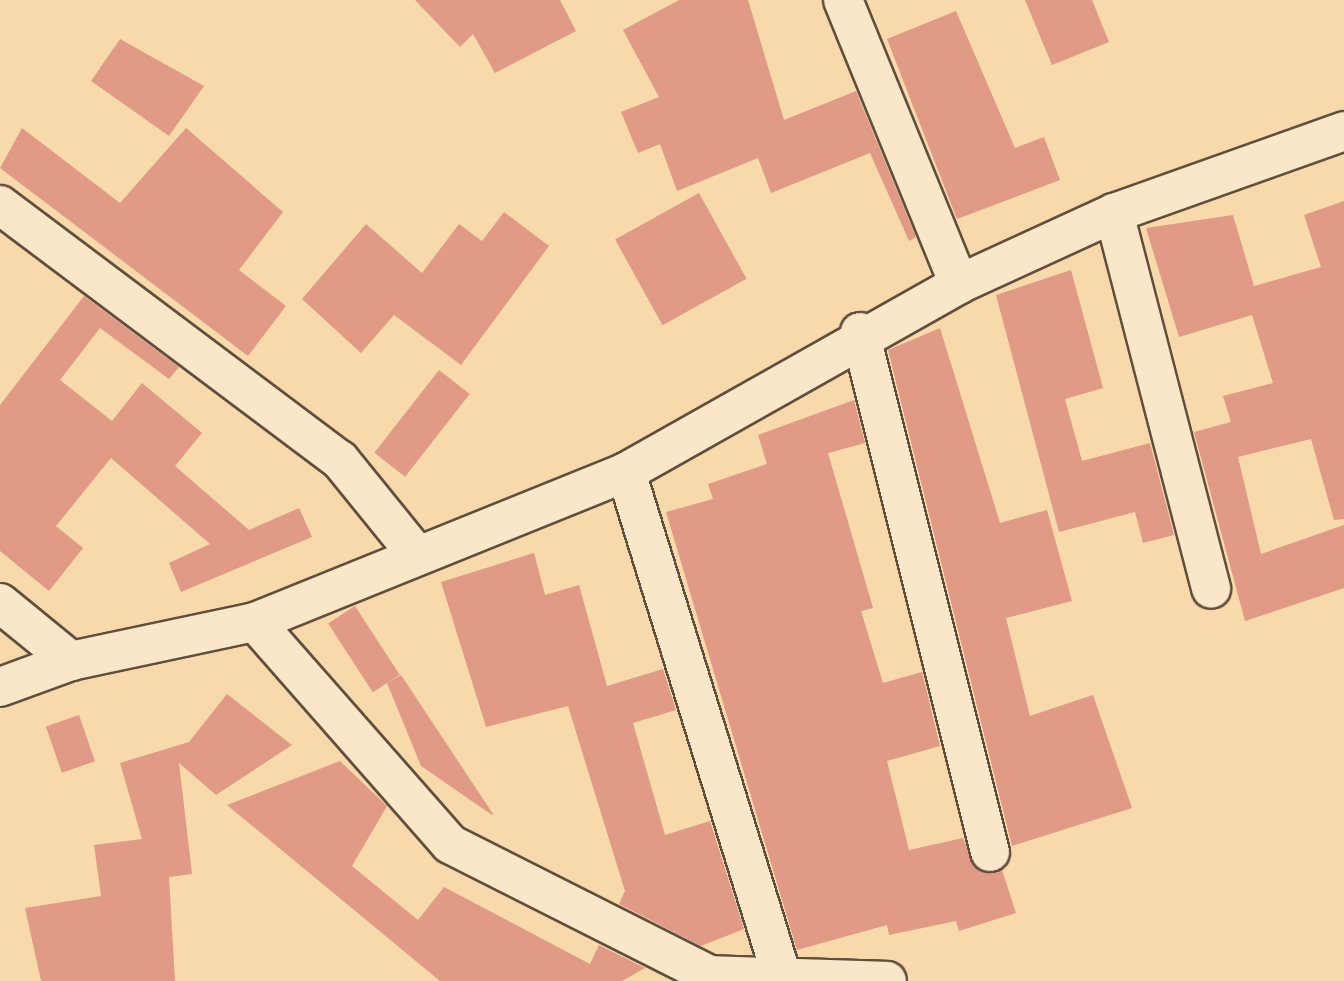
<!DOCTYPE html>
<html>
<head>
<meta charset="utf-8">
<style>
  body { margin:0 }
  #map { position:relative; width:1344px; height:981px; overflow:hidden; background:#f7d9ac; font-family:"IM FELL Great Primer",serif }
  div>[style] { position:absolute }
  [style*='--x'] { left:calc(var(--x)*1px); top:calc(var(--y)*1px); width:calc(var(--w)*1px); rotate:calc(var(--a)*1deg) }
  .building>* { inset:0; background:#e09a85; transform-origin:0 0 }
  .roads { filter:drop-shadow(2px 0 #614e3d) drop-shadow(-2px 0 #614e3d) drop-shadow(0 2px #614e3d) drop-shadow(0 -2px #614e3d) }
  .minor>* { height:38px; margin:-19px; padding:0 19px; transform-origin:19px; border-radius:19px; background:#fae6c9 }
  span { translate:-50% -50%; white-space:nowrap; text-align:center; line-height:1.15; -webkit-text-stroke:10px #fae6c9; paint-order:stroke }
</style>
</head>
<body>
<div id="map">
  <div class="building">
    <div style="clip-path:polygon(415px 0,560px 0,576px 31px,495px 73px,473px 34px,460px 47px)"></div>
    <div style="clip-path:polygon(679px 0,748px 0,784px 120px,856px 91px,916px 237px,909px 241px,870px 153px,771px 193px,758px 158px,677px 191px,660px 144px,638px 153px,621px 112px,659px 97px,623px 30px)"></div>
    <div style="clip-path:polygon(1025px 0,1092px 0,1109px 42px,1052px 65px)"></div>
    <div style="clip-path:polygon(956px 11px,1015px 148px,1044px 137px,1060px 180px,957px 219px,887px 39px)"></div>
    <div style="clip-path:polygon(120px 39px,204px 86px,169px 136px,91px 81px)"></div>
    <div style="clip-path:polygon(22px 128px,120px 203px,186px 128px,283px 212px,239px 270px,286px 306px,248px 356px,0 168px)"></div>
    <div style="left:699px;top:193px;width:98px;height:96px;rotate:61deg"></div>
    <div style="clip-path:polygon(1344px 201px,1344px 519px,1334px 520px,1311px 439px,1238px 457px,1261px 554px,1344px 525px,1344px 588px,1245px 621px,1194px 432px,1231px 422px,1223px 396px,1273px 383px,1252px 315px,1179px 337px,1146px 228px,1233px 215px,1254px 286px,1321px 267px,1304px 215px)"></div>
    <div style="clip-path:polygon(504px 212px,549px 246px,461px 365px,394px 315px,361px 353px,302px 299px,366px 224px,422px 273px,459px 224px,482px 241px)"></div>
    <div style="clip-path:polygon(1071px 270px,1103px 388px,1065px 399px,1082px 461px,1150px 443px,1174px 535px,1143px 543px,1135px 512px,1059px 532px,996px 295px)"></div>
    <div style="clip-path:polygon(84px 296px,179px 367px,169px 379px,100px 328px,60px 380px,112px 421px,142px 383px,202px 433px,175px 466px,249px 530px,299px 508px,312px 537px,181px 592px,169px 563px,210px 544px,111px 458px,56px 526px,83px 548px,49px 591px,0 551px,0 405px)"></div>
    <div style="clip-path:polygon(940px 328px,1000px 523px,1047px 510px,1072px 601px,1006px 618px,1030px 716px,1093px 695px,1132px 808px,1012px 846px,888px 350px)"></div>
    <div style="left:439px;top:370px;width:39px;height:105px;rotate:38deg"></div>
    <div style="clip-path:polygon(854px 400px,865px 443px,828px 453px,873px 608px,861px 611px,883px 683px,922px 672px,940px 746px,887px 761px,909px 850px,963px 838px,975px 868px,1002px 870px,1016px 913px,959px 931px,956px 921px,889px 935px,887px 925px,797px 950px,666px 512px,713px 499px,708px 484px,767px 464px,758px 435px)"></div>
    <div style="clip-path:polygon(534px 553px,545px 595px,579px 585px,607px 686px,663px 669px,676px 710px,633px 723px,665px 835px,710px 821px,744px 929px,701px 946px,619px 904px,625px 891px,568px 706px,486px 727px,441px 582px)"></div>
    <div style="left:355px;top:606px;width:82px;height:32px;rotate:57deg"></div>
    <div style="clip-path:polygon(401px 675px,493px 814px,492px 815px,421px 766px,387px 683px)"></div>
    <div style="clip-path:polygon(227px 694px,292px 745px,216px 795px,179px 763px,192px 874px,169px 877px,175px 981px,41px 981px,25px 908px,101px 896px,94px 845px,142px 839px,120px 763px,189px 742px)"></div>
    <div style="left:79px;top:715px;width:49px;height:35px;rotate:71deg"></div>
    <div style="clip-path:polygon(340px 761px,387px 806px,352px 866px,418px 920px,444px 887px,590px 964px,599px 945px,645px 968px,622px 981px,440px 981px,227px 805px)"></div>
  </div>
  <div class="roads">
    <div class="minor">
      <div style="--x:843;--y:0;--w:307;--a:67.8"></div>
      <div style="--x:0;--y:205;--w:425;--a:36.9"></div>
      <div style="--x:340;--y:460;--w:121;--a:51"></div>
      <div style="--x:1114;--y:213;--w:388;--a:75.5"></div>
      <div style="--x:860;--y:332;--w:536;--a:75.96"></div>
      <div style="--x:626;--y:472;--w:529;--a:72.83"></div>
      <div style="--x:0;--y:603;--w:92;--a:39.2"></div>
      <div style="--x:255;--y:622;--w:295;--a:48.7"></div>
      <div style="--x:450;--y:844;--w:290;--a:26.8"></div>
      <div style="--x:709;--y:975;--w:178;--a:1.9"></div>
      <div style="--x:0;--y:687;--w:76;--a:-20.1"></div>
      <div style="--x:71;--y:661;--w:188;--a:-12"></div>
      <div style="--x:255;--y:622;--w:400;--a:-22"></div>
      <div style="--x:626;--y:472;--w:382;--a:-29.4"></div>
      <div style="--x:959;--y:284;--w:170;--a:-24.6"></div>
      <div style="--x:1114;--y:213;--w:244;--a:-19.6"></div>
    </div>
  </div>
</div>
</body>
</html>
